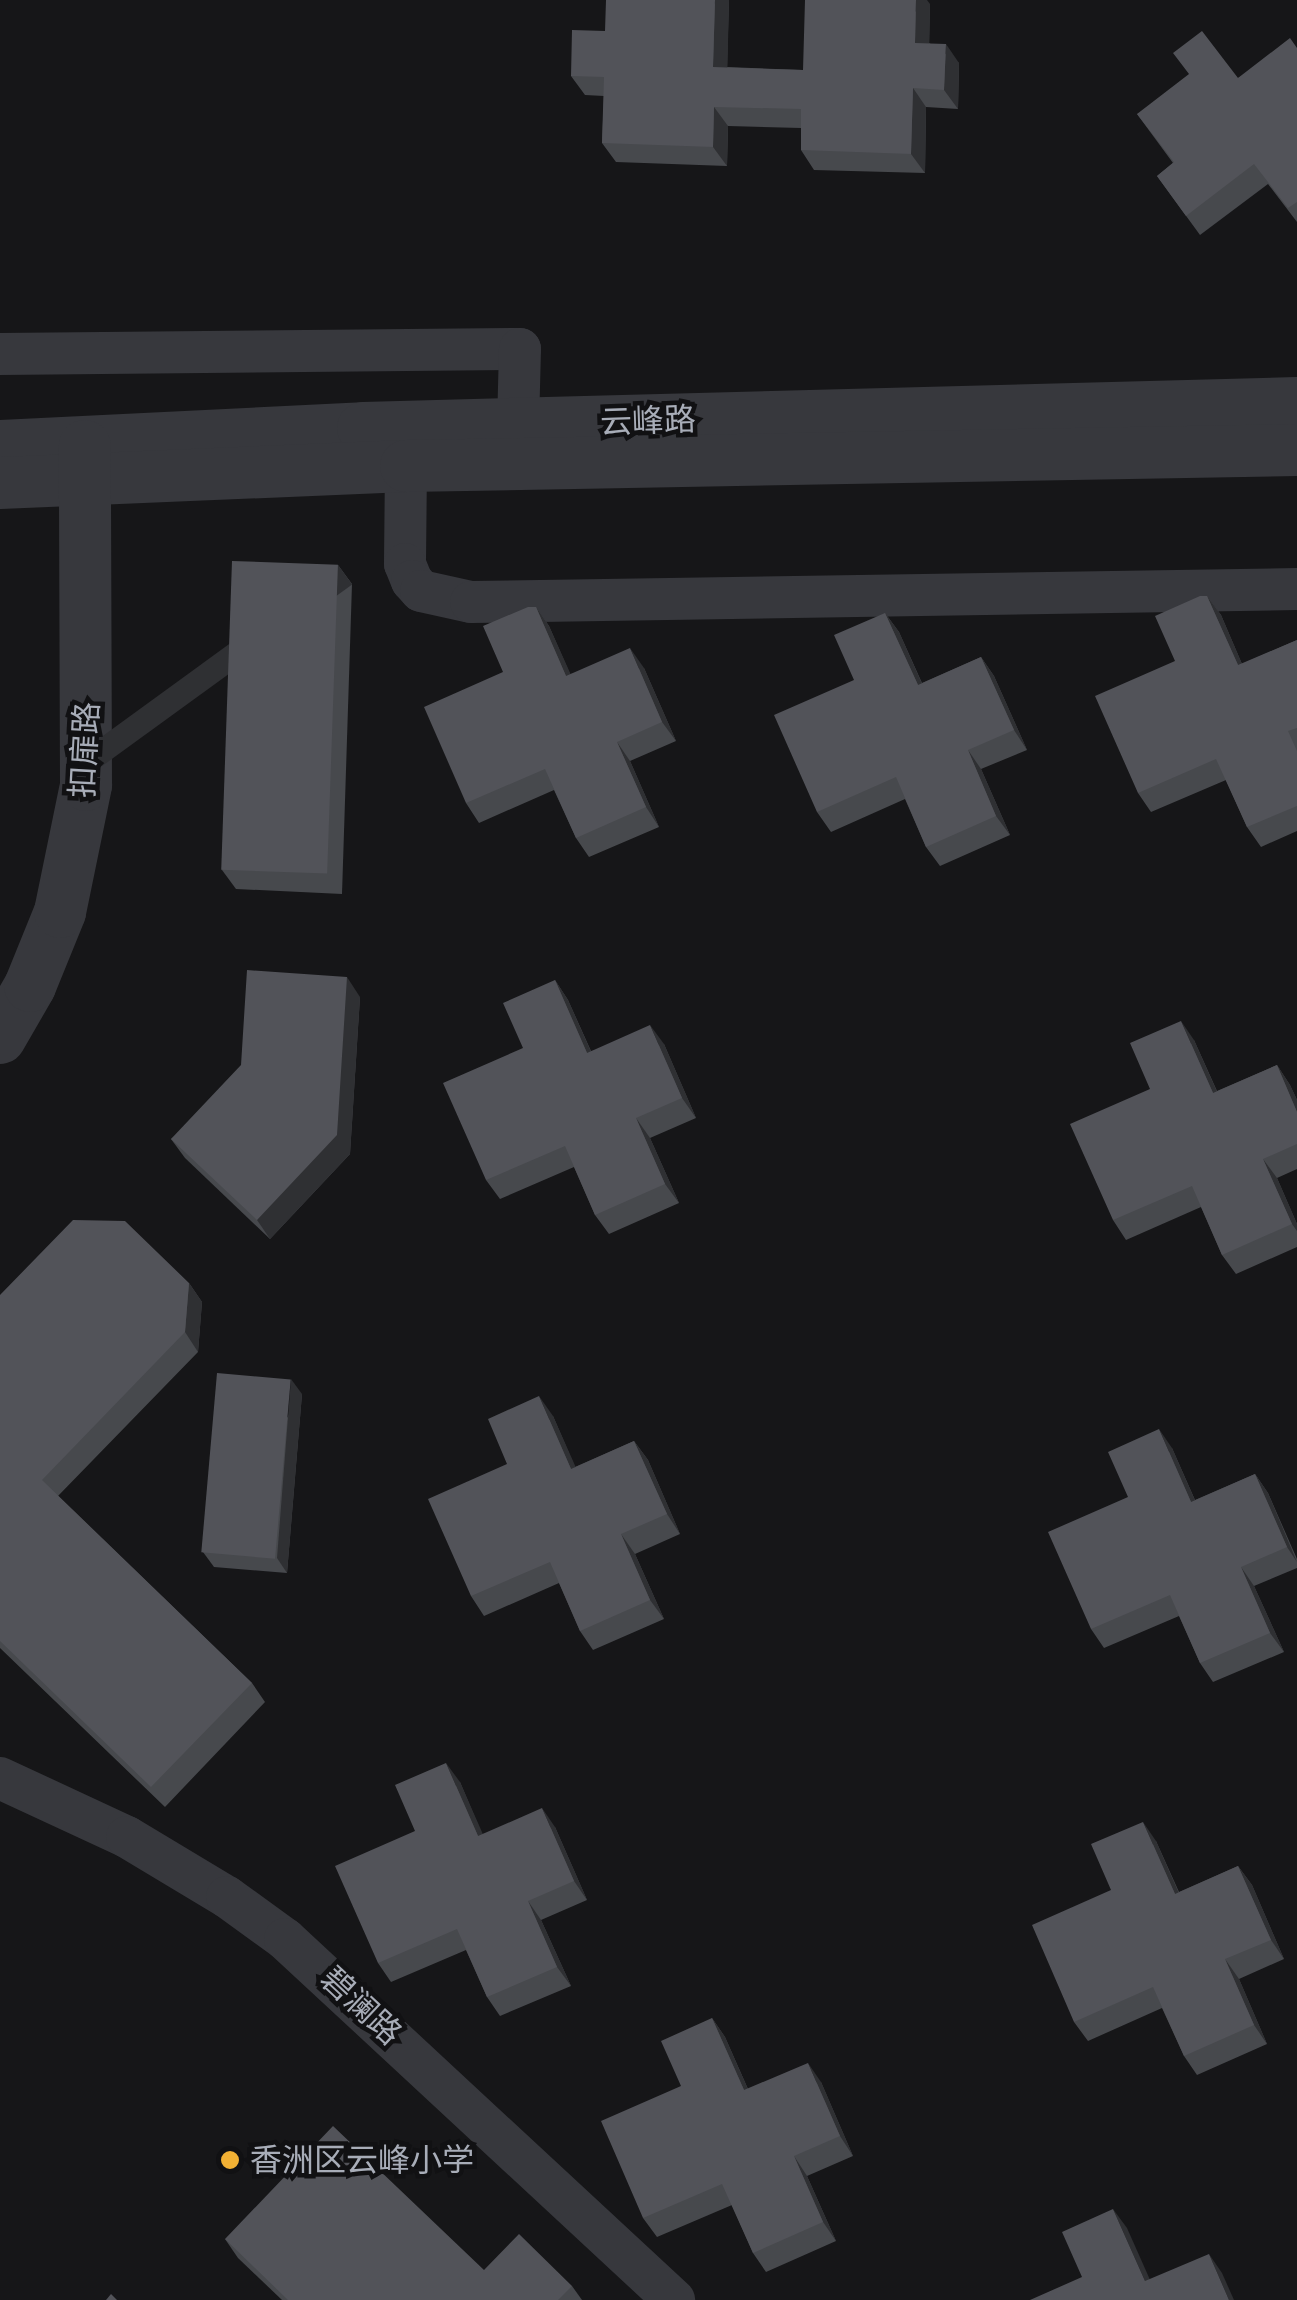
<!DOCTYPE html>
<html>
<head>
<meta charset="utf-8">
<style>
  body { margin:0 }
  #map { position:relative; width:1297px; height:2300px; overflow:hidden; background:#161618; font-family:Arial,"Noto Sans SC",sans-serif }
  div>[style] { position:absolute }
  [style*='--x'] { left:calc(var(--x)*1px); top:calc(var(--y)*1px); width:calc(var(--w)*1px); rotate:calc(var(--a)*1deg) }
  .minor>* { height:42px; margin:-21px; padding:0 21px; transform-origin:21px; border-radius:21px; background:#37383d }
  .tertiary>* { height:52px; margin:-26px; padding:0 26px; transform-origin:26px; border-radius:26px; background:#37383d }
  .wall>* { inset:0; background:#47494d }
  .shaded-wall>* { inset:0; background:#2f3033; transform-origin:0 0 }
  .building>* { inset:0; background:#525359; transform-origin:0 0 }
  .dots>* { width:28px; height:28px; translate:-50% -50%; box-sizing:border-box; border:5px solid #111113; border-radius:50% }
  span { translate:-50% -50%; white-space:nowrap; text-align:center; line-height:1.15; -webkit-text-stroke:9px #111113; paint-order:stroke }
  .street-label { font-size:32px; color:#a8adb8 }
  .poi-label { font-size:32px; color:#a8adb8 }
  .left { translate:0 -50%; text-align:left }
</style>
</head>
<body>
<div id="map">
  <div class="minor">
    <div style="--x:0;--y:354;--w:520;--a:-0.55"></div>
    <div style="--x:520;--y:349;--w:75;--a:91.5"></div>
    <div style="--x:406;--y:466;--w:98;--a:90.6"></div>
    <div style="--x:405;--y:564;--w:18;--a:68"></div>
    <div style="--x:412;--y:581;--w:13;--a:48"></div>
    <div style="--x:421;--y:591;--w:51;--a:12.4"></div>
    <div style="--x:471;--y:602;--w:826;--a:-0.9"></div>
    <div style="--x:0;--y:1778;--w:140;--a:24.9"></div>
    <div style="--x:127;--y:1837;--w:117;--a:31"></div>
    <div style="--x:227;--y:1897;--w:72;--a:35.9"></div>
    <div style="--x:285;--y:1939;--w:531;--a:42.86"></div>
  </div>
  <div class="tertiary">
    <div style="--x:0;--y:446;--w:363;--a:-2.8"></div>
    <div style="--x:363;--y:428;--w:934;--a:-1.53"></div>
    <div style="--x:0;--y:483;--w:406;--a:-2.4"></div>
    <div style="--x:406;--y:466;--w:891;--a:-1.03"></div>
    <div style="--x:0;--y:1038;--w:60;--a:-60"></div>
    <div style="--x:30;--y:986;--w:80;--a:-67.9"></div>
    <div style="--x:60;--y:912;--w:130;--a:-78.4"></div>
    <div style="--x:86;--y:785;--w:339;--a:-90.2"></div>
  </div>
  <div class="wall">
    <div style="clip-path:polygon(729px 0,727px 67px,803px 70px,930px 4px,929px 43px,959px 63px,958px 109px,926px 107px,925px 173px,814px 170px,801px 150px,801px 128px,728px 126px,727px 166px,616px 162px,602px 143px,604px 96px,585px 95px,571px 76px,605px 31px)"></div>
    <div style="clip-path:polygon(1297px 48px,1297px 222px,1268px 184px,1200px 235px,1157px 176px,1173px 163px,1137px 114px,1238px 78px)"></div>
    <div style="clip-path:polygon(338px 565px,352px 584px,342px 894px,236px 889px,222px 870px)"></div>
    <div style="clip-path:polygon(1207px 596px,1221px 615px,1242px 664px,1297px 640px,1297px 831px,1261px 847px,1247px 827px,1226px 780px,1151px 812px,1138px 793px,1175px 661px)"></div>
    <div style="clip-path:polygon(536px 607px,549px 626px,570px 674px,644px 668px,676px 741px,630px 761px,659px 827px,589px 857px,576px 838px,554px 790px,479px 823px,466px 803px,503px 672px)"></div>
    <div style="clip-path:polygon(885px 613px,899px 632px,922px 683px,981px 657px,994px 676px,1027px 750px,981px 769px,1010px 835px,940px 866px,926px 847px,905px 799px,831px 832px,817px 812px,854px 680px)"></div>
    <div style="clip-path:polygon(555px 980px,568px 1000px,591px 1051px,664px 1044px,696px 1118px,650px 1138px,679px 1203px,609px 1234px,595px 1215px,574px 1167px,500px 1199px,486px 1180px,523px 1048px)"></div>
    <div style="clip-path:polygon(360px 997px,350px 1154px,270px 1239px,185px 1158px,171px 1139px)"></div>
    <div style="clip-path:polygon(1194px 1040px,1217px 1091px,1277px 1065px,1290px 1085px,1297px 1100px,1297px 1169px,1277px 1178px,1297px 1224px,1297px 1247px,1236px 1274px,1222px 1255px,1201px 1207px,1126px 1240px,1113px 1220px,1150px 1089px)"></div>
    <div style="clip-path:polygon(189px 1283px,202px 1302px,198px 1352px,58px 1496px,252px 1683px,265px 1702px,165px 1807px,0 1648px,0 1295px)"></div>
    <div style="clip-path:polygon(302px 1394px,287px 1573px,214px 1567px,203px 1552px)"></div>
    <div style="clip-path:polygon(553px 1416px,575px 1467px,634px 1441px,648px 1460px,680px 1534px,635px 1554px,664px 1619px,593px 1650px,580px 1631px,559px 1583px,484px 1616px,471px 1596px,507px 1464px)"></div>
    <div style="clip-path:polygon(1172px 1448px,1195px 1500px,1255px 1474px,1268px 1493px,1297px 1559px,1297px 1568px,1254px 1586px,1284px 1652px,1213px 1682px,1200px 1663px,1179px 1616px,1104px 1648px,1091px 1629px,1128px 1497px)"></div>
    <div style="clip-path:polygon(460px 1782px,482px 1834px,555px 1827px,587px 1900px,541px 1920px,571px 1986px,500px 2016px,487px 1997px,466px 1950px,391px 1982px,378px 1963px,415px 1831px)"></div>
    <div style="clip-path:polygon(1156px 1841px,1179px 1892px,1238px 1866px,1252px 1885px,1284px 1959px,1239px 1979px,1267px 2044px,1197px 2075px,1184px 2056px,1162px 2008px,1088px 2041px,1074px 2022px,1111px 1890px)"></div>
    <div style="clip-path:polygon(712px 2018px,725px 2037px,748px 2089px,821px 2082px,853px 2156px,807px 2176px,836px 2241px,766px 2272px,753px 2253px,732px 2205px,657px 2237px,643px 2218px,681px 2086px)"></div>
    <div style="clip-path:polygon(225px 2239px,484px 2270px,572px 2286px,582px 2300px,282px 2300px,238px 2258px)"></div>
  </div>
  <div class="shaded-wall">
    <div style="clip-path:polygon(715px 0,729px 0,727px 86px,713px 67px)"></div>
    <div style="clip-path:polygon(916px 0,927px 0,930px 4px,929px 62px,915px 43px)"></div>
    <div style="clip-path:polygon(946px 44px,959px 63px,958px 109px,944px 90px)"></div>
    <div style="clip-path:polygon(913px 88px,926px 107px,925px 173px,911px 154px)"></div>
    <div style="clip-path:polygon(714px 107px,728px 126px,727px 166px,713px 147px)"></div>
    <div style="left:338px;top:565px;width:24px;height:309px;rotate:54deg"></div>
    <div style="clip-path:polygon(1207px 596px,1221px 615px,1251px 685px,1238px 665px)"></div>
    <div style="clip-path:polygon(536px 607px,549px 626px,580px 695px,566px 676px)"></div>
    <div style="clip-path:polygon(885px 613px,899px 632px,931px 704px,918px 685px)"></div>
    <div style="clip-path:polygon(630px 648px,644px 668px,676px 741px,662px 722px)"></div>
    <div style="clip-path:polygon(981px 657px,994px 676px,1027px 750px,1014px 730px)"></div>
    <div style="clip-path:polygon(617px 742px,630px 761px,659px 827px,646px 807px)"></div>
    <div style="clip-path:polygon(968px 750px,981px 769px,1010px 835px,996px 816px)"></div>
    <div style="clip-path:polygon(347px 977px,360px 997px,350px 1154px,270px 1239px,257px 1220px)"></div>
    <div style="clip-path:polygon(555px 980px,568px 1000px,600px 1072px,587px 1053px)"></div>
    <div style="clip-path:polygon(1181px 1021px,1194px 1040px,1226px 1112px,1213px 1093px)"></div>
    <div style="clip-path:polygon(650px 1025px,664px 1044px,696px 1118px,682px 1098px)"></div>
    <div style="clip-path:polygon(1277px 1065px,1290px 1085px,1297px 1100px,1297px 1112px)"></div>
    <div style="clip-path:polygon(636px 1118px,650px 1138px,679px 1203px,665px 1184px)"></div>
    <div style="clip-path:polygon(1263px 1159px,1277px 1178px,1297px 1224px,1297px 1231px,1292px 1224px)"></div>
    <div style="clip-path:polygon(189px 1283px,202px 1302px,198px 1352px,185px 1332px)"></div>
    <div style="clip-path:polygon(291px 1379px,302px 1394px,287px 1573px,277px 1558px)"></div>
    <div style="clip-path:polygon(539px 1396px,553px 1416px,585px 1488px,571px 1469px)"></div>
    <div style="clip-path:polygon(1159px 1429px,1172px 1448px,1204px 1521px,1191px 1502px)"></div>
    <div style="clip-path:polygon(634px 1441px,648px 1460px,680px 1534px,667px 1514px)"></div>
    <div style="clip-path:polygon(1255px 1474px,1268px 1493px,1297px 1562px,1287px 1547px)"></div>
    <div style="clip-path:polygon(621px 1534px,635px 1554px,664px 1619px,650px 1600px)"></div>
    <div style="clip-path:polygon(1241px 1567px,1254px 1586px,1284px 1652px,1270px 1633px)"></div>
    <div style="clip-path:polygon(446px 1763px,460px 1782px,492px 1855px,478px 1836px)"></div>
    <div style="clip-path:polygon(542px 1808px,555px 1827px,587px 1900px,574px 1881px)"></div>
    <div style="clip-path:polygon(1143px 1822px,1156px 1841px,1188px 1914px,1175px 1894px)"></div>
    <div style="clip-path:polygon(1238px 1866px,1252px 1885px,1284px 1959px,1271px 1940px)"></div>
    <div style="clip-path:polygon(528px 1901px,541px 1920px,571px 1986px,557px 1967px)"></div>
    <div style="clip-path:polygon(1225px 1959px,1239px 1979px,1267px 2044px,1254px 2025px)"></div>
    <div style="clip-path:polygon(712px 2018px,725px 2037px,757px 2110px,744px 2090px)"></div>
    <div style="clip-path:polygon(808px 2063px,821px 2082px,853px 2156px,840px 2136px)"></div>
    <div style="clip-path:polygon(794px 2156px,807px 2176px,836px 2241px,823px 2222px)"></div>
    <div style="clip-path:polygon(1113px 2209px,1127px 2228px,1159px 2300px,1145px 2281px)"></div>
    <div style="clip-path:polygon(1209px 2254px,1222px 2273px,1234px 2300px,1229px 2300px)"></div>
  </div>
  <div class="building">
    <div style="clip-path:polygon(606px 0,715px 0,713px 67px,803px 70px,805px 0,916px 0,915px 43px,946px 44px,944px 90px,913px 88px,911px 154px,801px 150px,801px 109px,714px 107px,713px 147px,602px 143px,604px 77px,571px 76px,572px 30px,605px 31px)"></div>
    <div style="clip-path:polygon(1202px 31px,1238px 78px,1290px 38px,1297px 48px,1297px 202px,1288px 208px,1254px 164px,1186px 216px,1157px 176px,1174px 162px,1137px 114px,1189px 74px,1173px 53px)"></div>
    <div style="left:232px;top:561px;width:106px;height:309px;rotate:2deg"></div>
    <div style="clip-path:polygon(1200px 596px,1207px 596px,1238px 665px,1297px 640px,1297px 728px,1288px 731px,1297px 751px,1297px 806px,1247px 827px,1216px 759px,1138px 793px,1095px 696px,1175px 661px,1155px 616px)"></div>
    <div style="clip-path:polygon(528px 607px,536px 607px,566px 676px,630px 648px,662px 722px,617px 742px,646px 807px,576px 838px,545px 769px,466px 803px,424px 707px,503px 672px,483px 626px)"></div>
    <div style="clip-path:polygon(885px 613px,918px 685px,981px 657px,1014px 730px,968px 750px,996px 816px,926px 847px,896px 777px,817px 812px,774px 715px,854px 680px,834px 635px)"></div>
    <div style="clip-path:polygon(247px 970px,347px 977px,337px 1135px,257px 1220px,171px 1139px,241px 1065px)"></div>
    <div style="clip-path:polygon(555px 980px,587px 1053px,650px 1025px,682px 1098px,636px 1118px,665px 1184px,595px 1215px,565px 1146px,486px 1180px,443px 1083px,523px 1048px,503px 1003px)"></div>
    <div style="clip-path:polygon(1181px 1021px,1213px 1093px,1277px 1065px,1297px 1112px,1297px 1144px,1263px 1159px,1292px 1224px,1222px 1255px,1192px 1186px,1113px 1220px,1070px 1124px,1150px 1089px,1130px 1043px)"></div>
    <div style="clip-path:polygon(73px 1220px,125px 1221px,189px 1283px,185px 1332px,42px 1480px,252px 1683px,151px 1787px,0 1641px,0 1295px)"></div>
    <div style="left:217px;top:1373px;width:74px;height:180px;rotate:5deg"></div>
    <div style="clip-path:polygon(539px 1396px,571px 1469px,634px 1441px,667px 1514px,621px 1534px,650px 1600px,580px 1631px,550px 1562px,471px 1596px,428px 1499px,507px 1464px,488px 1419px)"></div>
    <div style="clip-path:polygon(1159px 1429px,1191px 1502px,1255px 1474px,1287px 1547px,1241px 1567px,1270px 1633px,1200px 1663px,1170px 1595px,1091px 1629px,1048px 1532px,1128px 1497px,1108px 1452px)"></div>
    <div style="clip-path:polygon(446px 1763px,478px 1836px,542px 1808px,574px 1881px,528px 1901px,557px 1967px,487px 1997px,457px 1929px,378px 1963px,335px 1866px,415px 1831px,395px 1785px)"></div>
    <div style="clip-path:polygon(1143px 1822px,1175px 1894px,1238px 1866px,1271px 1940px,1225px 1959px,1254px 2025px,1184px 2056px,1153px 1987px,1074px 2022px,1032px 1925px,1111px 1890px,1091px 1844px)"></div>
    <div style="clip-path:polygon(712px 2018px,744px 2090px,808px 2063px,840px 2136px,794px 2156px,823px 2222px,753px 2253px,722px 2184px,643px 2218px,601px 2121px,681px 2086px,661px 2041px)"></div>
    <div style="clip-path:polygon(333px 2126px,484px 2270px,519px 2234px,572px 2286px,558px 2300px,288px 2300px,225px 2239px)"></div>
    <div style="clip-path:polygon(1113px 2209px,1145px 2281px,1209px 2254px,1229px 2300px,1030px 2300px,1082px 2277px,1062px 2232px)"></div>
    <div style="clip-path:polygon(111px 2294px,117px 2300px,106px 2300px)"></div>
  </div>
  <div class="dots">
    <div style="left:230px;top:2160px;background:#f2b134"></div>
  </div>
  <div class="street-label">
    <span style="left:648px;top:421px;rotate:-2deg">云峰路</span>
    <span style="left:85px;top:750px;rotate:-87deg">扣扉路</span>
    <span style="left:361px;top:2006px;rotate:43deg">碧澜路</span>
  </div>
  <div class="poi-label">
    <span class="left" style="left:250px;top:2160px">香洲区云峰小学</span>
  </div>
</div>
</body>
</html>
